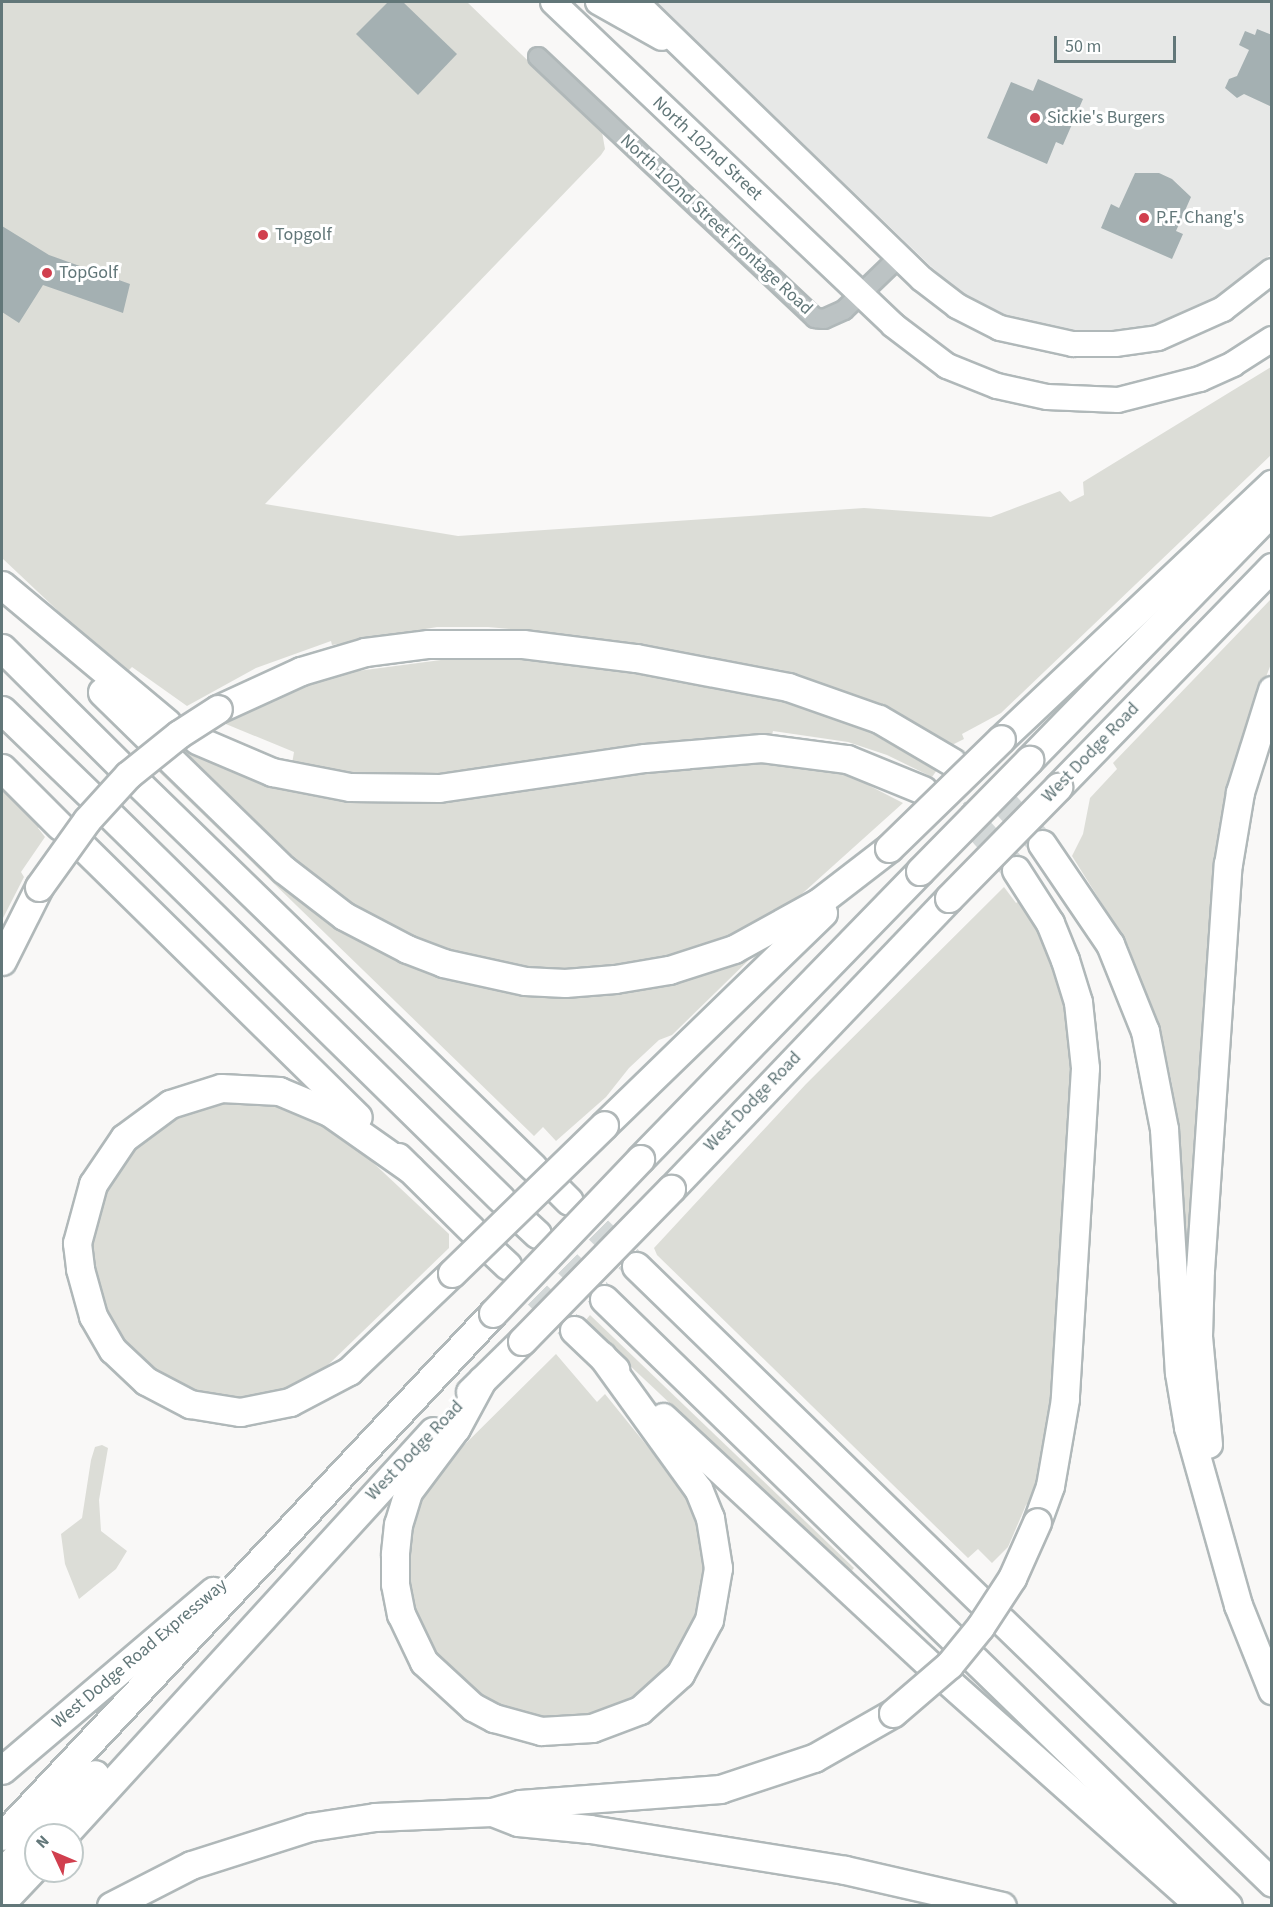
<!DOCTYPE html>
<html>
<head>
<meta charset="utf-8">
<style>
  body { margin:0 }
  #map { position:relative; width:1273px; height:1907px; overflow:hidden; background:#f9f8f7; font-family:"Source Sans 3",sans-serif }
  div>[style] { position:absolute }
  [style*='--x'] { left:calc(var(--x)*1px); top:calc(var(--y)*1px); width:calc(var(--w)*1px); rotate:calc(var(--a)*1deg) }
  .built>* { inset:0; background:#e7e8e7 }
  .green>* { inset:0; background:#dcddd7 }
  .building>* { inset:0; background:#a4b0b2 }
  .highway-tunnel>* { height:27px; margin-top:-13.5px; transform-origin:0; background:repeating-linear-gradient(90deg,#d3d8d8 0 27px,transparent 0 41px) }
  .roads { filter:drop-shadow(2px 0 #b0b8b9) drop-shadow(-2px 0 #b0b8b9) drop-shadow(0 2px #b0b8b9) drop-shadow(0 -2px #b0b8b9) }
  .minor>* { height:18px; margin:-9px; padding:0 9px; transform-origin:9px; border-radius:9px; background:#bcc3c4 }
  .major>* { height:24px; margin:-12px; padding:0 12px; transform-origin:12px; border-radius:12px; background:#fff }
  .highway>* { height:27px; margin:-13.5px; padding:0 13.5px; transform-origin:13.5px; border-radius:13.5px; background:#fff }
  .bridges { filter:drop-shadow(2px 0 #b0b7b8) drop-shadow(-2px 0 #b0b7b8) drop-shadow(0 2px #b0b7b8) drop-shadow(0 -2px #b0b7b8) }
  .highway-bridge>* { height:27px; margin:-13.5px; padding:0 13.5px; transform-origin:13.5px; border-radius:13.5px; background:#fff }
  .dots>* { width:16px; height:16px; translate:-50% -50%; box-sizing:border-box; border:3px solid #fff; border-radius:50% }
  span { translate:-50% -50%; white-space:nowrap; text-align:center; line-height:1.15; -webkit-text-stroke:6px #fff; paint-order:stroke }
  .poi-label { font-size:18px; color:#627779 }
  .left { translate:0 -50%; text-align:left }
  .street-label { font-size:18px; color:#627779 }
  .frame { position:absolute; inset:0; border:3px solid #627779; pointer-events:none }
  .north { position:absolute; left:24px; top:1823px; width:60px; height:60px; box-sizing:border-box; background:#fff; border:2px solid #c0c9c9; border-radius:50%; rotate:314deg; font-size:16px; font-weight:700; line-height:24px; text-align:center; color:#627779 }
  .north::after { content:''; display:block; margin:auto; width:21px; height:27px; background:#d13f4e; clip-path:polygon(50% 0,100% 100%,50% 72%,0 100%) }
  .scale { position:absolute; left:1054px; top:36px; width:122px; height:27px; box-sizing:border-box; border:3px solid #627779; border-top:0; padding-left:8px; font-size:18px; line-height:21px; white-space:nowrap; color:#627779; -webkit-text-stroke:4px #fff; paint-order:stroke }
</style>
</head>
<body>
<div id="map">
  <div class="built">
    <div style="clip-path:polygon(656px 2px,1271px 2px,1271px 254px,1224px 296px,1148px 326px,1092px 333px,1012px 318px,966px 295px,942px 277px)"></div>
  </div>
  <div class="green">
    <div style="clip-path:polygon(2px 2px,467px 2px,602px 132px,605px 149px,601px 155px,265px 504px,458px 536px,864px 508px,991px 517px,1060px 491px,1070px 502px,1084px 495px,1083px 482px,1271px 367px,1271px 455px,1001px 713px,962px 734px,964px 739px,950px 746px,912px 721px,853px 694px,782px 670px,555px 633px,488px 627px,437px 627px,332px 645px,331px 641px,256px 668px,187px 706px,132px 667px,125px 674px,2px 558px)"></div>
    <div style="clip-path:polygon(1271px 599px,1271px 664px,1259px 695px,1188px 1247px,1172px 1084px,1161px 1034px,1128px 945px,1072px 856px,1083px 834px,1090px 798px,1117px 769px,1113px 763px)"></div>
    <div style="clip-path:polygon(456px 654px,527px 657px,753px 692px,848px 720px,937px 770px,932px 777px,887px 755px,848px 742px,773px 731px,772px 735px,700px 739px,446px 776px,355px 776px,292px 764px,294px 752px,221px 722px,272px 697px,350px 672px,456px 658px)"></div>
    <div style="clip-path:polygon(188px 744px,211px 761px,286px 788px,737px 754px,875px 773px,870px 786px,903px 803px,794px 901px,739px 934px,662px 959px,587px 969px,528px 968px,450px 952px,395px 931px,359px 910px,309px 875px,178px 750px)"></div>
    <div style="clip-path:polygon(164px 762px,284px 877px,501px 987px,757px 948px,758px 951px,672px 1035px,659px 1040px,629px 1068px,606px 1097px,556px 1141px,543px 1127px,534px 1136px,156px 769px)"></div>
    <div style="clip-path:polygon(2px 783px,43px 823px,38px 828px,45px 837px,21px 872px,24px 877px,2px 920px)"></div>
    <div style="clip-path:polygon(1004px 887px,1016px 903px,1027px 896px,1062px 965px,1080px 1084px,1048px 1441px,1033px 1501px,1026px 1505px,1008px 1547px,992px 1563px,978px 1549px,968px 1558px,657px 1255px,654px 1248px,806px 1084px)"></div>
    <div style="clip-path:polygon(253px 1095px,333px 1125px,449px 1234px,449px 1248px,328px 1365px,300px 1383px,260px 1396px,230px 1397px,194px 1390px,166px 1377px,131px 1349px,113px 1326px,98px 1295px,92px 1271px,91px 1237px,93px 1211px,122px 1153px,193px 1103px)"></div>
    <div style="clip-path:polygon(590px 1315px,854px 1568px,850px 1573px,591px 1329px,585px 1321px)"></div>
    <div style="clip-path:polygon(556px 1354px,597px 1402px,605px 1394px,682px 1489px,700px 1530px,706px 1577px,697px 1621px,679px 1654px,657px 1680px,626px 1704px,592px 1716px,559px 1720px,511px 1715px,463px 1691px,435px 1665px,406px 1601px,409px 1529px,423px 1497px,444px 1465px)"></div>
    <div style="clip-path:polygon(102px 1445px,108px 1448px,99px 1500px,101px 1531px,127px 1551px,116px 1569px,79px 1599px,65px 1564px,61px 1534px,82px 1518px,91px 1460px,95px 1447px)"></div>
  </div>
  <div class="building">
    <div style="clip-path:polygon(388px 2px,403px 2px,457px 54px,418px 95px,356px 34px)"></div>
    <div style="clip-path:polygon(1257px 29px,1272px 35px,1272px 107px,1244px 94px,1237px 98px,1225px 88px,1229px 79px,1237px 76px,1249px 50px,1239px 45px,1245px 31px,1255px 35px)"></div>
    <div style="clip-path:polygon(1038px 79px,1083px 99px,1063px 145px,1056px 142px,1047px 164px,987px 138px,1011px 82px,1033px 91px)"></div>
    <div style="clip-path:polygon(1135px 173px,1159px 173px,1172px 179px,1191px 197px,1176px 231px,1183px 234px,1172px 259px,1101px 228px,1111px 204px,1119px 208px)"></div>
    <div style="clip-path:polygon(2px 226px,49px 255px,130px 284px,123px 313px,43px 285px,19px 323px,2px 312px)"></div>
  </div>
  <div class="highway-tunnel">
    <div style="--x:952;--y:762;--w:63;--a:37.2"></div>
    <div style="--x:1002;--y:800;--w:59;--a:47.7"></div>
    <div style="--x:923;--y:790;--w:59;--a:32.6"></div>
    <div style="--x:973;--y:822;--w:64;--a:48.1"></div>
    <div style="--x:569;--y:1201;--w:93;--a:44.1"></div>
    <div style="--x:538;--y:1235;--w:87;--a:43.6"></div>
    <div style="--x:508;--y:1266;--w:92;--a:44.1"></div>
  </div>
  <div class="roads">
    <div class="minor">
      <div style="--x:538;--y:57;--w:381;--a:43.3"></div>
      <div style="--x:815;--y:318;--w:9;--a:6"></div>
      <div style="--x:824;--y:319;--w:22;--a:-24"></div>
      <div style="--x:844;--y:310;--w:76;--a:-43.9"></div>
    </div>
    <div class="major">
      <div style="--x:553;--y:2;--w:469;--a:43.5"></div>
      <div style="--x:893;--y:325;--w:68;--a:37.2"></div>
      <div style="--x:947;--y:366;--w:54;--a:21.8"></div>
      <div style="--x:997;--y:386;--w:51;--a:12.4"></div>
      <div style="--x:1047;--y:397;--w:71;--a:2.4"></div>
      <div style="--x:1118;--y:400;--w:85;--a:-14.4"></div>
      <div style="--x:1200;--y:379;--w:36;--a:-24"></div>
      <div style="--x:1233;--y:364;--w:46;--a:-32.7"></div>
      <div style="--x:598;--y:2;--w:73;--a:29.4"></div>
      <div style="--x:636;--y:2;--w:398;--a:44.1"></div>
      <div style="--x:922;--y:279;--w:44;--a:37.6"></div>
      <div style="--x:957;--y:306;--w:48;--a:27.1"></div>
      <div style="--x:1000;--y:328;--w:75;--a:12.4"></div>
      <div style="--x:1073;--y:344;--w:42;--a:0"></div>
      <div style="--x:1115;--y:344;--w:43;--a:-7.9"></div>
      <div style="--x:1158;--y:338;--w:71;--a:-24"></div>
      <div style="--x:1223;--y:309;--w:62;--a:-37.8"></div>
    </div>
    <div class="highway">
      <div style="--x:2;--y:585;--w:215;--a:39.9"></div>
      <div style="--x:2;--y:648;--w:163;--a:44.8"></div>
      <div style="--x:102;--y:692;--w:64;--a:44.4"></div>
      <div style="--x:218;--y:709;--w:91;--a:-24.6"></div>
      <div style="--x:301;--y:671;--w:67;--a:-16.5"></div>
      <div style="--x:365;--y:652;--w:64;--a:-7.2"></div>
      <div style="--x:428;--y:644;--w:95;--a:0"></div>
      <div style="--x:523;--y:644;--w:114;--a:7.1"></div>
      <div style="--x:636;--y:658;--w:155;--a:10.8"></div>
      <div style="--x:788;--y:687;--w:96;--a:19.4"></div>
      <div style="--x:879;--y:719;--w:85;--a:30.5"></div>
      <div style="--x:2;--y:710;--w:120;--a:44"></div>
      <div style="--x:1001;--y:739;--w:372;--a:-43.3"></div>
      <div style="--x:197;--y:740;--w:82;--a:23.1"></div>
      <div style="--x:272;--y:772;--w:79;--a:10.9"></div>
      <div style="--x:350;--y:787;--w:89;--a:0.6"></div>
      <div style="--x:439;--y:788;--w:208;--a:-8.3"></div>
      <div style="--x:645;--y:758;--w:117;--a:-4.9"></div>
      <div style="--x:762;--y:748;--w:86;--a:7.4"></div>
      <div style="--x:847;--y:759;--w:82;--a:22.2"></div>
      <div style="--x:170;--y:759;--w:158;--a:44.2"></div>
      <div style="--x:283;--y:869;--w:77;--a:37.6"></div>
      <div style="--x:344;--y:916;--w:71;--a:27.6"></div>
      <div style="--x:407;--y:949;--w:39;--a:21"></div>
      <div style="--x:443;--y:963;--w:84;--a:12.4"></div>
      <div style="--x:525;--y:981;--w:40;--a:2.9"></div>
      <div style="--x:565;--y:983;--w:50;--a:-4.6"></div>
      <div style="--x:615;--y:979;--w:55;--a:-9.5"></div>
      <div style="--x:669;--y:970;--w:68;--a:-17.9"></div>
      <div style="--x:734;--y:949;--w:97;--a:-28.9"></div>
      <div style="--x:819;--y:902;--w:88;--a:-37.6"></div>
      <div style="--x:1029;--y:760;--w:348;--a:-45.7"></div>
      <div style="--x:2;--y:768;--w:82;--a:45"></div>
      <div style="--x:140;--y:785;--w:548;--a:44.19"></div>
      <div style="--x:1058;--y:787;--w:307;--a:-45.8"></div>
      <div style="--x:110;--y:815;--w:548;--a:44.48"></div>
      <div style="--x:1042;--y:844;--w:121;--a:55.8"></div>
      <div style="--x:1110;--y:944;--w:94;--a:68.1"></div>
      <div style="--x:1145;--y:1031;--w:100;--a:79"></div>
      <div style="--x:1164;--y:1129;--w:244;--a:86.5"></div>
      <div style="--x:1179;--y:1373;--w:55;--a:80.5"></div>
      <div style="--x:1188;--y:1427;--w:185;--a:74.3"></div>
      <div style="--x:1238;--y:1605;--w:92;--a:68.2"></div>
      <div style="--x:83;--y:847;--w:385;--a:44.5"></div>
      <div style="--x:1016;--y:870;--w:63;--a:57.3"></div>
      <div style="--x:1050;--y:923;--w:40;--a:68"></div>
      <div style="--x:1065;--y:960;--w:44;--a:72.8"></div>
      <div style="--x:1078;--y:1002;--w:66;--a:83.9"></div>
      <div style="--x:1085;--y:1068;--w:332;--a:93.5"></div>
      <div style="--x:1065;--y:1399;--w:88;--a:99.8"></div>
      <div style="--x:1050;--y:1486;--w:38;--a:110"></div>
      <div style="--x:2;--y:961;--w:83;--a:-63.4"></div>
      <div style="--x:604;--y:1125;--w:305;--a:-44.1"></div>
      <div style="--x:398;--y:1157;--w:103;--a:44.6"></div>
      <div style="--x:640;--y:1159;--w:402;--a:-45.8"></div>
      <div style="--x:410;--y:1169;--w:99;--a:-144.9"></div>
      <div style="--x:329;--y:1112;--w:54;--a:-157.2"></div>
      <div style="--x:279;--y:1091;--w:58;--a:-177"></div>
      <div style="--x:221;--y:1088;--w:53;--a:162.6"></div>
      <div style="--x:170;--y:1104;--w:57;--a:143.5"></div>
      <div style="--x:124;--y:1138;--w:55;--a:124"></div>
      <div style="--x:93;--y:1184;--w:61;--a:105.2"></div>
      <div style="--x:77;--y:1243;--w:26;--a:83"></div>
      <div style="--x:80;--y:1269;--w:49;--a:74.5"></div>
      <div style="--x:93;--y:1316;--w:39;--a:60"></div>
      <div style="--x:113;--y:1350;--w:45;--a:43.2"></div>
      <div style="--x:146;--y:1381;--w:50;--a:27.6"></div>
      <div style="--x:190;--y:1404;--w:51;--a:9.1"></div>
      <div style="--x:240;--y:1412;--w:51;--a:-11.3"></div>
      <div style="--x:290;--y:1402;--w:67;--a:-27.7"></div>
      <div style="--x:349;--y:1371;--w:142;--a:-43.6"></div>
      <div style="--x:556;--y:1188;--w:18;--a:45"></div>
      <div style="--x:671;--y:1189;--w:402;--a:-46.3"></div>
      <div style="--x:523;--y:1221;--w:19;--a:43"></div>
      <div style="--x:492;--y:1251;--w:21;--a:43"></div>
      <div style="--x:636;--y:1266;--w:479;--a:44.2"></div>
      <div style="--x:604;--y:1299;--w:485;--a:44.2"></div>
      <div style="--x:574;--y:1330;--w:57;--a:43.6"></div>
      <div style="--x:482;--y:1380;--w:55;--a:118.4"></div>
      <div style="--x:456;--y:1428;--w:80;--a:126.9"></div>
      <div style="--x:408;--y:1492;--w:34;--a:107"></div>
      <div style="--x:398;--y:1524;--w:30;--a:96"></div>
      <div style="--x:395;--y:1554;--w:30;--a:90"></div>
      <div style="--x:395;--y:1584;--w:31;--a:79"></div>
      <div style="--x:401;--y:1614;--w:53;--a:64.4"></div>
      <div style="--x:424;--y:1662;--w:67;--a:42.6"></div>
      <div style="--x:473;--y:1707;--w:24;--a:28"></div>
      <div style="--x:494;--y:1718;--w:49;--a:15.5"></div>
      <div style="--x:541;--y:1731;--w:51;--a:-3.4"></div>
      <div style="--x:592;--y:1728;--w:51;--a:-20.6"></div>
      <div style="--x:640;--y:1710;--w:54;--a:-42"></div>
      <div style="--x:680;--y:1674;--w:61;--a:-61.8"></div>
      <div style="--x:709;--y:1620;--w:53;--a:-80.2"></div>
      <div style="--x:718;--y:1568;--w:51;--a:-99.1"></div>
      <div style="--x:710;--y:1518;--w:31;--a:-112"></div>
      <div style="--x:698;--y:1489;--w:164;--a:-125.8"></div>
      <div style="--x:470;--y:1392;--w:73;--a:-44.4"></div>
      <div style="--x:663;--y:1417;--w:362;--a:42.9"></div>
      <div style="--x:1208;--y:1444;--w:108;--a:-95.3"></div>
      <div style="--x:1198;--y:1336;--w:66;--a:-88.3"></div>
      <div style="--x:1200;--y:1270;--w:407;--a:-86.1"></div>
      <div style="--x:1228;--y:864;--w:73;--a:-80.5"></div>
      <div style="--x:1240;--y:792;--w:107;--a:-72.6"></div>
      <div style="--x:1002;--y:1621;--w:376;--a:44.1"></div>
      <div style="--x:974;--y:1659;--w:354;--a:44.2"></div>
      <div style="--x:951;--y:1684;--w:334;--a:41.7"></div>
      <div style="--x:2;--y:1770;--w:277;--a:-40.3"></div>
      <div style="--x:492;--y:1812;--w:28;--a:21"></div>
      <div style="--x:518;--y:1822;--w:72;--a:5.6"></div>
      <div style="--x:590;--y:1829;--w:258;--a:9.1"></div>
      <div style="--x:845;--y:1870;--w:161;--a:12.9"></div>
      <div style="--x:37;--y:1835;--w:84;--a:-46.4"></div>
      <div style="--x:64;--y:1835;--w:547;--a:-47.59"></div>
      <div style="--x:2;--y:1836;--w:717;--a:-46.81"></div>
      <div style="--x:2;--y:1872;--w:50;--a:-46.6"></div>
      <div style="--x:2;--y:1902;--w:50;--a:-46.6"></div>
      <div style="--x:111;--y:1906;--w:90;--a:-27.1"></div>
      <div style="--x:191;--y:1865;--w:125;--a:-17.7"></div>
      <div style="--x:310;--y:1827;--w:66;--a:-8.7"></div>
      <div style="--x:375;--y:1817;--w:117;--a:-2.4"></div>
      <div style="--x:492;--y:1812;--w:29;--a:-16"></div>
      <div style="--x:520;--y:1804;--w:201;--a:-4.3"></div>
      <div style="--x:720;--y:1789;--w:99;--a:-18.3"></div>
      <div style="--x:814;--y:1758;--w:91;--a:-29.7"></div>
    </div>
  </div>
  <div class="bridges">
    <div class="highway-bridge">
      <div style="--x:889;--y:848;--w:156;--a:-44.2"></div>
      <div style="--x:920;--y:871;--w:156;--a:-45.5"></div>
      <div style="--x:39;--y:887;--w:82;--a:-54.4"></div>
      <div style="--x:87;--y:820;--w:61;--a:-47.7"></div>
      <div style="--x:128;--y:775;--w:65;--a:-38.8"></div>
      <div style="--x:179;--y:734;--w:46;--a:-32.7"></div>
      <div style="--x:949;--y:898;--w:156;--a:-45.5"></div>
      <div style="--x:452;--y:1273;--w:212;--a:-44.2"></div>
      <div style="--x:493;--y:1313;--w:213;--a:-46.3"></div>
      <div style="--x:522;--y:1341;--w:213;--a:-45.6"></div>
      <div style="--x:893;--y:1713;--w:74;--a:-40.6"></div>
      <div style="--x:949;--y:1665;--w:49;--a:-50.8"></div>
      <div style="--x:980;--y:1627;--w:59;--a:-56.9"></div>
      <div style="--x:1012;--y:1578;--w:61;--a:-65.9"></div>
    </div>
  </div>
  <div class="dots">
    <div style="left:1035px;top:118px;background:#d13f4e"></div>
    <div style="left:1144px;top:218px;background:#d13f4e"></div>
    <div style="left:263px;top:235px;background:#d13f4e"></div>
    <div style="left:47px;top:273px;background:#d13f4e"></div>
  </div>
  <div class="poi-label">
    <span class="left" style="left:1047px;top:118px">Sickie's Burgers</span>
    <span class="left" style="left:1156px;top:218px">P.F. Chang's</span>
    <span class="left" style="left:275px;top:235px">Topgolf</span>
    <span class="left" style="left:59px;top:273px">TopGolf</span>
  </div>
  <div class="street-label">
    <span style="left:707px;top:149px;rotate:43deg">North 102nd Street</span>
    <span style="left:716px;top:225px;rotate:43deg">North 102nd Street Frontage Road</span>
    <span style="left:1091px;top:753px;rotate:-46deg">West Dodge Road</span>
    <span style="left:753px;top:1102px;rotate:-46deg">West Dodge Road</span>
    <span style="left:415px;top:1451px;rotate:-46deg">West Dodge Road</span>
    <span style="left:140px;top:1654px;rotate:-40deg">West Dodge Road Expressway</span>
  </div>
  <div class="frame"></div>
  <div class="north">N</div>
  <div class="scale">50 m</div>
</div>
</body>
</html>
